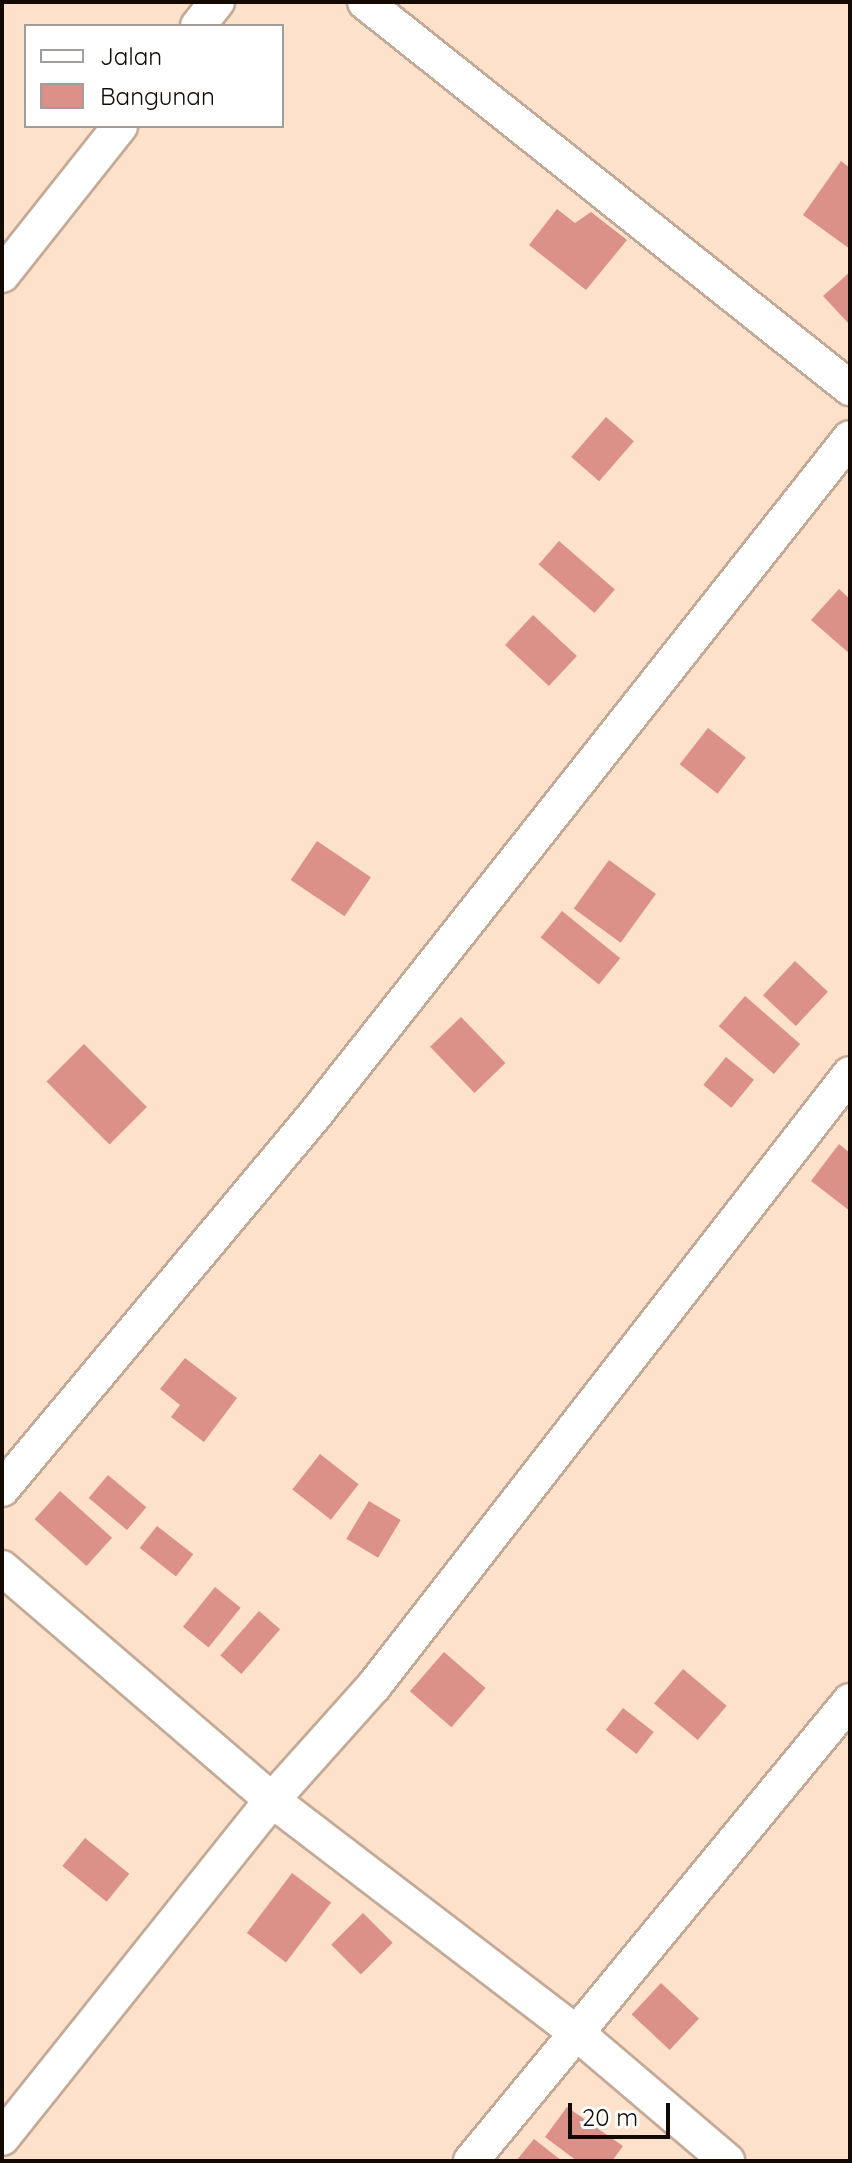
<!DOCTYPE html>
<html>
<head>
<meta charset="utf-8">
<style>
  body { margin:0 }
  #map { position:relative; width:852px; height:2163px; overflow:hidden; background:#fde1cb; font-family:Quicksand,sans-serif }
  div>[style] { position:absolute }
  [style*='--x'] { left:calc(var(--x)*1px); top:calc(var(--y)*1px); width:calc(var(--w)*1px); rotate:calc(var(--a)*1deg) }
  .building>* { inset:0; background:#dc9188; transform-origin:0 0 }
  .roads { filter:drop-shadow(2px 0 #c4aa96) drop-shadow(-2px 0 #c4aa96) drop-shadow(0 2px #c4aa96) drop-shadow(0 -2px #c4aa96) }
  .minor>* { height:34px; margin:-17px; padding:0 17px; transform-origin:17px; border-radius:17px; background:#fff }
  span { translate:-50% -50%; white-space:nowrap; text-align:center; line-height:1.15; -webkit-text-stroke:6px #fff; paint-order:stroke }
  .frame { position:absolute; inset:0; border:4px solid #130a04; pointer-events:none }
  .legend { position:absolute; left:24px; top:24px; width:260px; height:104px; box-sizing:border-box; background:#fff; border:2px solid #a19d9b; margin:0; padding:10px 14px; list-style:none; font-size:24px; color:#130a04 }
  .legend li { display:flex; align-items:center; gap:16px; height:40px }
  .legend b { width:40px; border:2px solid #a19d9b }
  .scale { position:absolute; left:568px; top:2103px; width:102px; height:36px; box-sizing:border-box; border:4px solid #130a04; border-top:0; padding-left:10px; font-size:24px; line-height:28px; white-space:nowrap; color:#130a04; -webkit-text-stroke:6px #fff; paint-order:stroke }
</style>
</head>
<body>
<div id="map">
  <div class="building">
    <div style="clip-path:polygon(841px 161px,850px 168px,850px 249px,803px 215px)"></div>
    <div style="clip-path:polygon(557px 209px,575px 223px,591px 212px,627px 240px,586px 290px,529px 245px)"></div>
    <div style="clip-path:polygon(850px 272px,850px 325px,823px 296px)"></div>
    <div style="left:606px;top:417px;width:37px;height:53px;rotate:41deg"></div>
    <div style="left:559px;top:541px;width:74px;height:31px;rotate:41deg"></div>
    <div style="clip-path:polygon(839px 589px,850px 599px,850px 654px,811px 620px)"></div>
    <div style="left:533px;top:615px;width:60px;height:41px;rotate:43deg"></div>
    <div style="left:708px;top:728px;width:48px;height:46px;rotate:38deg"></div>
    <div style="left:317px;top:841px;width:65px;height:47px;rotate:34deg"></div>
    <div style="left:609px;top:860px;width:58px;height:60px;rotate:36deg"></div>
    <div style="left:562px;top:911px;width:75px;height:34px;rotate:39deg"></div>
    <div style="left:795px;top:961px;width:45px;height:47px;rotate:43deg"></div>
    <div style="left:745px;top:996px;width:73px;height:40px;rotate:41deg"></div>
    <div style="left:461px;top:1017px;width:64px;height:43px;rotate:46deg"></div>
    <div style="left:84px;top:1044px;width:89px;height:53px;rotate:45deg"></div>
    <div style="left:726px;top:1057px;width:36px;height:36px;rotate:39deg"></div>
    <div style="clip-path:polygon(839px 1144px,850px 1153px,850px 1211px,811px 1181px)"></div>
    <div style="clip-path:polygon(185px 1358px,237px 1398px,204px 1442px,171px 1417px,180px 1405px,160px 1389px)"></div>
    <div style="left:320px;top:1454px;width:49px;height:45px;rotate:38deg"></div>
    <div style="left:108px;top:1475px;width:50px;height:30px;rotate:40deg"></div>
    <div style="left:60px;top:1491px;width:70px;height:38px;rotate:42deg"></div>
    <div style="left:369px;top:1501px;width:37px;height:44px;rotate:31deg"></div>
    <div style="left:157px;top:1526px;width:46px;height:28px;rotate:38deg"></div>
    <div style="left:215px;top:1587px;width:33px;height:51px;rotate:39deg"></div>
    <div style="left:259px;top:1611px;width:28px;height:59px;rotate:41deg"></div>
    <div style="left:444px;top:1652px;width:55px;height:52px;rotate:41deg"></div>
    <div style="left:683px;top:1669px;width:57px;height:45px;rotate:40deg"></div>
    <div style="left:623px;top:1708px;width:39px;height:28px;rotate:38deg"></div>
    <div style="left:85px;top:1838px;width:57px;height:36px;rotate:39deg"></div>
    <div style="left:292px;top:1873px;width:49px;height:75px;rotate:37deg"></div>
    <div style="left:363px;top:1913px;width:42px;height:45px;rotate:45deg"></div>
    <div style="left:661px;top:1983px;width:52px;height:43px;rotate:43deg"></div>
    <div style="clip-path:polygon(567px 2107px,623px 2146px,612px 2161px,577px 2161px,545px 2137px)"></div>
    <div style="clip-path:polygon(534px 2139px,562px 2161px,516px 2161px)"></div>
  </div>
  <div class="roads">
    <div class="minor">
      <div style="--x:365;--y:2;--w:620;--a:38.52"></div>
      <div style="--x:198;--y:26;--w:31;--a:-52"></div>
      <div style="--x:2;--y:275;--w:190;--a:-51.6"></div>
      <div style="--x:2;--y:1489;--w:491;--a:-50.1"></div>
      <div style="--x:317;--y:1112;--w:859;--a:-51.66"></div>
      <div style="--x:2;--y:1568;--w:356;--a:40.7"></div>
      <div style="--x:272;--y:1800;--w:385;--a:37.4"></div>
      <div style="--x:578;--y:2034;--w:196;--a:40.4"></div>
      <div style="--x:2;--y:2138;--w:433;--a:-51.4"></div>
      <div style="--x:272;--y:1800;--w:153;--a:-48.2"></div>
      <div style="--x:374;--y:1686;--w:775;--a:-52.13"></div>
      <div style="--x:471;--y:2161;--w:596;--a:-50.51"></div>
    </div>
  </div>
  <div class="frame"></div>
  <ul class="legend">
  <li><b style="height:10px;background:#fff"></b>Jalan</li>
  <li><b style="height:22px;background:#dc9188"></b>Bangunan</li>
  </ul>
  <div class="scale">20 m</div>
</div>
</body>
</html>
